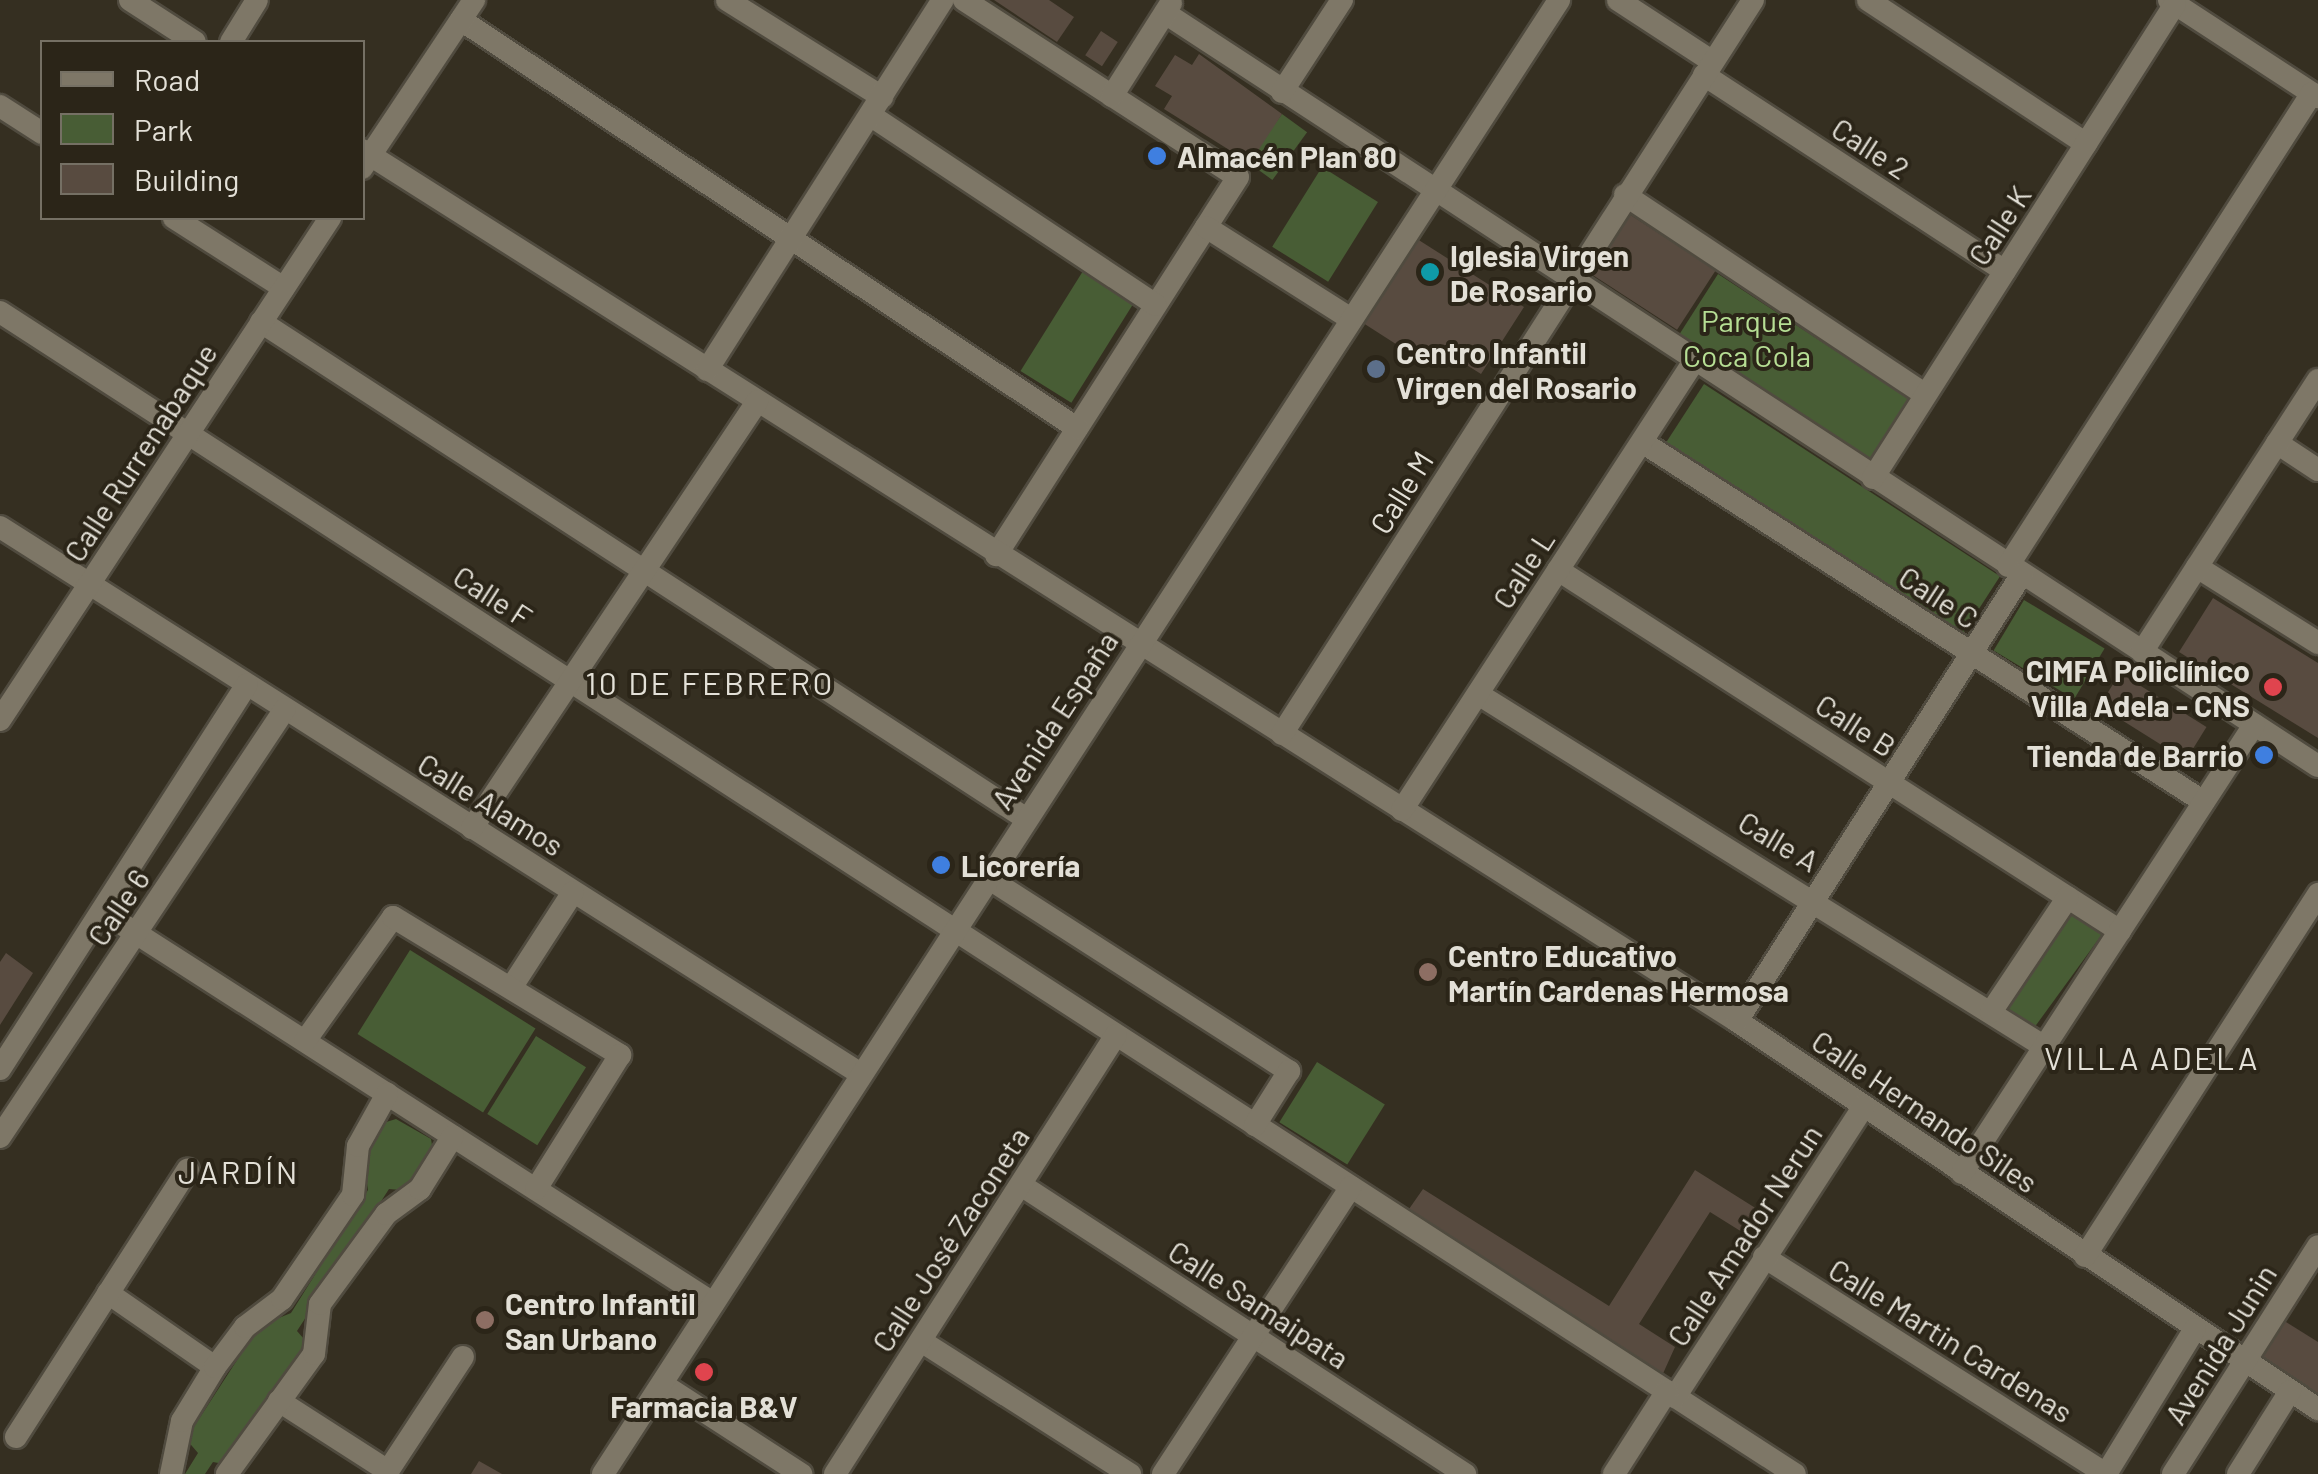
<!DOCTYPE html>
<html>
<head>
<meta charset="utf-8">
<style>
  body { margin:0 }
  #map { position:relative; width:2318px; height:1474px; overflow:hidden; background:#352f21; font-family:Barlow,sans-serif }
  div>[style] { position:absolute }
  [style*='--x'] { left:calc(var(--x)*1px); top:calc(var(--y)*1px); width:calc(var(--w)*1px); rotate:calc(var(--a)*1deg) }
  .green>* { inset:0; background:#485d35; transform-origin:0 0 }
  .building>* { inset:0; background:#584b40; transform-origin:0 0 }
  .roads { filter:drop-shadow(2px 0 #504b3f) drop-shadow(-2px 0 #504b3f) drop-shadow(0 2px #504b3f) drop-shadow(0 -2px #504b3f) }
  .minor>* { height:22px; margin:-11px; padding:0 11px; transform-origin:11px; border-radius:11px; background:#7e7767 }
  .dots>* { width:28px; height:28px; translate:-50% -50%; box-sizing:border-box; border:5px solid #2b2518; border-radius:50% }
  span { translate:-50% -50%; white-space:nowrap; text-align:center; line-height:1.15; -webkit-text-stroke:8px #2b2518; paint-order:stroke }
  .street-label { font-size:30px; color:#e3e0d7 }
  .poi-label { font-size:30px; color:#e3e0d7; font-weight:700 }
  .left { translate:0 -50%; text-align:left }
  .right { translate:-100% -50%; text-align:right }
  .park-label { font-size:30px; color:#b6de94 }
  .neighbourhood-label { font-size:32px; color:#e3e0d7; letter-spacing:2.5px }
  .legend { position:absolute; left:40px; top:40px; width:325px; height:180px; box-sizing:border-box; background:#2b2518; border:2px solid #757064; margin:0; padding:12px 18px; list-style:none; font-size:30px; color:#e3e0d7 }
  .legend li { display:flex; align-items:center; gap:20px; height:50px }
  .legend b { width:50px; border:2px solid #757064 }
</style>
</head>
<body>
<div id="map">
  <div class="green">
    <div style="left:1282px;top:114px;width:31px;height:59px;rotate:36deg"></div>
    <div style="left:1322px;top:167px;width:66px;height:94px;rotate:32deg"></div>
    <div style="left:1083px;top:271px;width:60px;height:118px;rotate:32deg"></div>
    <div style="clip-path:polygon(1718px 274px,1908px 398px,1912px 405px,1879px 467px,1677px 338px)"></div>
    <div style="left:1704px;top:384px;width:353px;height:72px;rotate:33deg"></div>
    <div style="left:2024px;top:600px;width:94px;height:59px;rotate:31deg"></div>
    <div style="left:2070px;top:907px;width:42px;height:121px;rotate:36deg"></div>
    <div style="left:410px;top:950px;width:148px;height:99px;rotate:32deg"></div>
    <div style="left:536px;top:1036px;width:59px;height:92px;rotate:32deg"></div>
    <div style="left:1317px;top:1062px;width:80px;height:71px;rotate:32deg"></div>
    <div style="clip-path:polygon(396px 1119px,431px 1139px,434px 1157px,412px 1191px,389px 1189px,297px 1331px,311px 1347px,234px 1466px,213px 1462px,205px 1474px,185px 1474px,198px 1453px,186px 1439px,259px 1326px,291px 1313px,368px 1190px,363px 1159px,383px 1123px)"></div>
  </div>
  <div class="building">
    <div style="clip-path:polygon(994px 0,1049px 0,1074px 17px,1057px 42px)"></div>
    <div style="left:1101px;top:31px;width:20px;height:29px;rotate:33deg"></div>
    <div style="clip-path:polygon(1199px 54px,1282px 114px,1250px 163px,1164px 109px,1172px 96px,1155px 86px,1175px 55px,1192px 65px)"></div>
    <div style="left:1626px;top:212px;width:107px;height:71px;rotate:33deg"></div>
    <div style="clip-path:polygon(1414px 237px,1524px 307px,1481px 374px,1438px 347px,1427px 364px,1360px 321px)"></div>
    <div style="clip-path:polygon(2213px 598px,2318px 663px,2318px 738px,2179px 652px)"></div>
    <div style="left:2120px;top:673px;width:102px;height:39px;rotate:32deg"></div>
    <div style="clip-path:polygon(6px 953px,33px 973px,0 1025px,0 962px)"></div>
    <div style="clip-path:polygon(1695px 1170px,1757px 1209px,1742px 1232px,1710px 1212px,1639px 1324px,1675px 1347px,1661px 1378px,1409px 1209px,1423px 1189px,1609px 1306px)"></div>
    <div style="clip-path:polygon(2275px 1315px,2318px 1342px,2318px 1398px,2250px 1354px)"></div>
    <div style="clip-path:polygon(479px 1461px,502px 1474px,471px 1474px)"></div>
  </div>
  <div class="roads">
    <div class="minor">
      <div style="--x:130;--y:0;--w:77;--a:32.9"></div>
      <div style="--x:727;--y:0;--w:183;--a:32"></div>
      <div style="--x:964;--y:0;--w:326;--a:32.9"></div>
      <div style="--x:1238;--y:177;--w:449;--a:122.6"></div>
      <div style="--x:1618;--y:0;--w:113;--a:33.1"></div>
      <div style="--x:1868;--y:0;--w:261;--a:33.4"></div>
      <div style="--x:2169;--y:0;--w:178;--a:33.1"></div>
      <div style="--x:1165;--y:13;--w:1377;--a:33.15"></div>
      <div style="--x:461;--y:20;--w:739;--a:33.52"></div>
      <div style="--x:231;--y:42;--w:49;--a:-58.2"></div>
      <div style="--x:1704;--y:75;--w:359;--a:33.1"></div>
      <div style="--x:1282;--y:92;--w:110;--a:-56.9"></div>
      <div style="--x:1112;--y:96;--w:110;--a:-57.6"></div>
      <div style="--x:0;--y:106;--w:50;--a:32.7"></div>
      <div style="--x:870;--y:115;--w:343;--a:33.6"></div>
      <div style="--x:362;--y:150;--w:1628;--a:32.35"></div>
      <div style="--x:1737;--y:1021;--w:699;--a:33.74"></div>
      <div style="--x:362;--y:168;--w:202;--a:-56.3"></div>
      <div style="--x:1625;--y:195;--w:360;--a:33.6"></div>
      <div style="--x:174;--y:218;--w:130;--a:32.5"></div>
      <div style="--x:1206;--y:227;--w:172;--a:32.4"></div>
      <div style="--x:0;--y:312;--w:2138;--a:32.92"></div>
      <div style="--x:261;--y:322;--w:911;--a:32.99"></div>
      <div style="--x:707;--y:370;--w:439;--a:-57.5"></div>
      <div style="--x:1642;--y:442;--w:667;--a:32.64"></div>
      <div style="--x:2277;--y:443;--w:49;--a:33.4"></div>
      <div style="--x:1873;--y:478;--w:562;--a:-57.5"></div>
      <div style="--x:0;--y:527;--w:1020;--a:32.43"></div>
      <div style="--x:2008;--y:566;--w:562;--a:-57.27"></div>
      <div style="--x:2197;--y:567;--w:143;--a:32.1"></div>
      <div style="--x:1558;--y:570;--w:668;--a:32.71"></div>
      <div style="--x:2142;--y:652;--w:324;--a:-57.1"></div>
      <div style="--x:1478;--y:694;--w:668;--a:31.91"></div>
      <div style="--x:0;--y:720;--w:601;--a:-56.68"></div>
      <div style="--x:1282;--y:734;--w:872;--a:-57.31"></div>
      <div style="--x:1402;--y:810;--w:536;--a:-56.96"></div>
      <div style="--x:472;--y:828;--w:513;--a:-56.22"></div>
      <div style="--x:988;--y:878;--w:358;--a:32.7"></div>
      <div style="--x:1289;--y:1071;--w:64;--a:122.2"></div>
      <div style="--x:103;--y:912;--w:725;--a:32.66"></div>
      <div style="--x:511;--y:988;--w:114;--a:-57.1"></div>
      <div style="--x:1991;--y:1012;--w:138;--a:-56.2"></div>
      <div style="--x:1737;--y:1021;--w:530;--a:-57.48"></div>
      <div style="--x:305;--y:1041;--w:152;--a:-54.6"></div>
      <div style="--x:393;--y:917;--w:266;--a:31.3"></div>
      <div style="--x:620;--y:1055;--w:158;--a:122.1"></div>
      <div style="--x:0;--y:1069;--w:457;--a:-57.3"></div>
      <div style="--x:0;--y:1137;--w:514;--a:-56.34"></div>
      <div style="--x:1962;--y:1173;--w:535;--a:-56.9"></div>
      <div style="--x:1021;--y:1185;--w:530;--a:33.06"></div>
      <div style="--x:2085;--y:1256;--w:431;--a:-57.2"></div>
      <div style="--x:1764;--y:1257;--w:405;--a:32.4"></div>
      <div style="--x:2106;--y:1474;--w:170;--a:-58.5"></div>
      <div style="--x:108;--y:1293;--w:130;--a:34.7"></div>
      <div style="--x:921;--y:1341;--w:248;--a:32.5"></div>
      <div style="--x:662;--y:1384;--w:166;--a:32.9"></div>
      <div style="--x:1675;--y:1397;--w:347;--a:-57"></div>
      <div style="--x:279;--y:1401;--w:130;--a:32.7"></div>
      <div style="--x:16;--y:1437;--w:318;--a:-57.3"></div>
      <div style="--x:171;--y:1474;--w:54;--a:-78.3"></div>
      <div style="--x:182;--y:1421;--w:63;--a:-58.6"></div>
      <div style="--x:215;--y:1367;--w:50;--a:-53.1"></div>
      <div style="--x:245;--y:1327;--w:46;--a:-37.1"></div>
      <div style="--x:282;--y:1299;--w:126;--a:-55.7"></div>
      <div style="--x:353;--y:1195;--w:49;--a:-84.2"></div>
      <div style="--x:358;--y:1146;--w:60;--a:-60.9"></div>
      <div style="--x:227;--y:1474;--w:148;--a:-54.1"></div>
      <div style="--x:314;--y:1354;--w:50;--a:-83.2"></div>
      <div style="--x:320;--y:1304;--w:112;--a:-53.7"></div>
      <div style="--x:386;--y:1214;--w:42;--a:-36.3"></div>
      <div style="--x:420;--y:1189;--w:62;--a:-58.1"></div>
      <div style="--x:386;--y:1474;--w:140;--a:-56.7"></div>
      <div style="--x:603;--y:1474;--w:1757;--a:-57.03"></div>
      <div style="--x:835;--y:1474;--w:521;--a:-57.38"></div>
      <div style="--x:1163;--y:1474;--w:343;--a:-56.8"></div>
      <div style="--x:1614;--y:1474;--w:98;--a:-57.4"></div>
      <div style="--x:2173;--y:1474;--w:270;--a:-57.5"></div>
      <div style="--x:2238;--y:1474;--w:98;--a:-57.9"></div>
    </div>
  </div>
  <div class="dots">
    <div style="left:1157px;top:156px;background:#3f7fe0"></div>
    <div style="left:1430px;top:272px;background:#0f9aa8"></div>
    <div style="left:1376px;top:369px;background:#5c6f8a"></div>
    <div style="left:2273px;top:687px;background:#e0444e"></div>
    <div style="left:2264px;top:755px;background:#3f7fe0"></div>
    <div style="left:941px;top:865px;background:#3f7fe0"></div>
    <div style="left:1428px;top:972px;background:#8d6e63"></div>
    <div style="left:485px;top:1320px;background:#8d6e63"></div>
    <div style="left:704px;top:1372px;background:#e0444e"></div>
  </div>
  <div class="street-label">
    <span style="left:1871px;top:148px;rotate:33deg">Calle 2</span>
    <span style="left:1999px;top:225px;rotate:-57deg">Calle K</span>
    <span style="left:140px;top:452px;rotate:-57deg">Calle Rurrenabaque</span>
    <span style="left:1401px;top:492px;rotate:-58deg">Calle M</span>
    <span style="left:1523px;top:569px;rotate:-57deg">Calle L</span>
    <span style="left:493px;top:596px;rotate:33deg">Calle F</span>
    <span style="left:1939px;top:597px;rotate:33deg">Calle C</span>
    <span style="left:1054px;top:720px;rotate:-57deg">Avenida España</span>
    <span style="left:1856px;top:725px;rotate:33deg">Calle B</span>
    <span style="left:491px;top:804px;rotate:32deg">Calle Alamos</span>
    <span style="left:1779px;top:841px;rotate:31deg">Calle A</span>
    <span style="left:118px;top:907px;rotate:-56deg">Calle 6</span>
    <span style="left:1925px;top:1111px;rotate:34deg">Calle Hernando Siles</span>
    <span style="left:1744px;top:1235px;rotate:-57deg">Calle Amador Nerun</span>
    <span style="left:950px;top:1239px;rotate:-57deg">Calle José Zaconeta</span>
    <span style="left:1259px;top:1304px;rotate:33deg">Calle Samaipata</span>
    <span style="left:1951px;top:1340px;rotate:32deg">Calle Martin Cardenas</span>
    <span style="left:2220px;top:1344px;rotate:-58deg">Avenida Junin</span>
  </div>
  <div class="poi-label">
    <span class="left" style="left:1177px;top:156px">Almacén Plan 80</span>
    <span class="left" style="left:1450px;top:272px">Iglesia Virgen<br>De Rosario</span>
    <span class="left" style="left:1396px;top:369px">Centro Infantil<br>Virgen del Rosario</span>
    <span class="right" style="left:2250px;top:687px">CIMFA Policlínico<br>Villa Adela - CNS</span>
    <span class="right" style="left:2244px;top:755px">Tienda de Barrio</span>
    <span class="left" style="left:961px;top:865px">Licorería</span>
    <span class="left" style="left:1448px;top:972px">Centro Educativo<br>Martín Cardenas Hermosa</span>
    <span class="left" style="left:505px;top:1320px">Centro Infantil<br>San Urbano</span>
    <span style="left:704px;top:1406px">Farmacia B&amp;V</span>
  </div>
  <div class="park-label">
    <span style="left:1747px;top:337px">Parque<br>Coca Cola</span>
  </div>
  <div class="neighbourhood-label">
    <span style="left:710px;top:682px">10 DE FEBRERO</span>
    <span style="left:2152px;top:1057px">VILLA ADELA</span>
    <span style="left:239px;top:1171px">JARDÍN</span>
  </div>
  <ul class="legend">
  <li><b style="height:12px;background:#7e7767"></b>Road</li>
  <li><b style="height:28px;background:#485d35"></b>Park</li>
  <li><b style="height:28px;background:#584b40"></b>Building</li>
  </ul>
</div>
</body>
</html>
